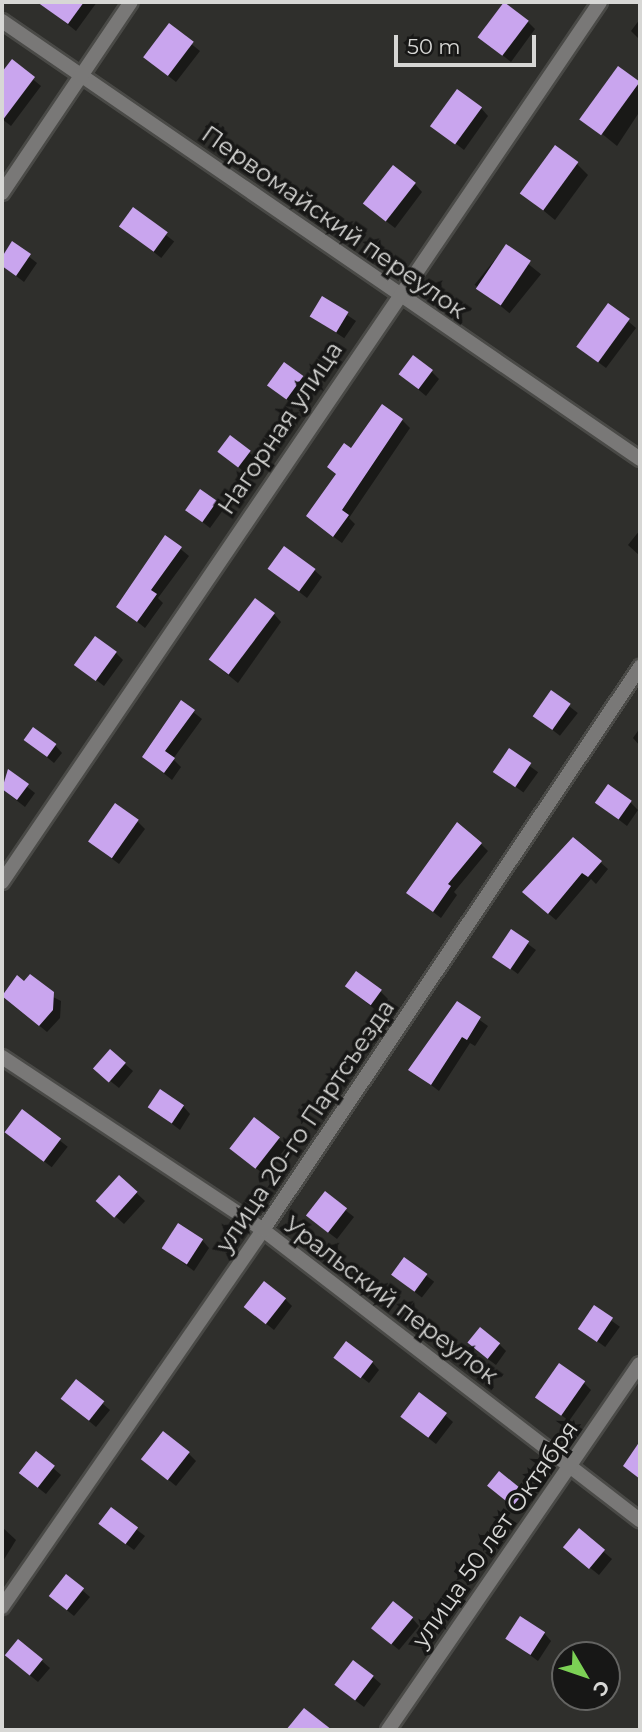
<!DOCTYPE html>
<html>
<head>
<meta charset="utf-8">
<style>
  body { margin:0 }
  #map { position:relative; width:642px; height:1732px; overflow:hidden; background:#2f2f2c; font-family:Montserrat,sans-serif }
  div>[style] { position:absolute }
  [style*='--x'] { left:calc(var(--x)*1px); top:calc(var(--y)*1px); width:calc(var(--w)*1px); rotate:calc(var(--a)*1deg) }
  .shadow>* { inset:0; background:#0007; transform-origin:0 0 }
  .building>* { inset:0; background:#c9a5ee; transform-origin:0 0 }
  .roads { filter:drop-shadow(2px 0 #4a4a47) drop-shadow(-2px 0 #4a4a47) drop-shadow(0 2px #4a4a47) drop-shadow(0 -2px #4a4a47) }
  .street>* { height:14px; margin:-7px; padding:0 7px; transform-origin:7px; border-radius:7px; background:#797877 }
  span { translate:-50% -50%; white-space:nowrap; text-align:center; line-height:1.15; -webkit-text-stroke:7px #171716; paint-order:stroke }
  .street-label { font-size:24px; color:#d7d7d5 }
  .frame { position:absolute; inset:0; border:4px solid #d7d7d5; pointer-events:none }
  .north { position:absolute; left:551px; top:1641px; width:70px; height:70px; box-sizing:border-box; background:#171716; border:2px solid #646462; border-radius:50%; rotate:129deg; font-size:19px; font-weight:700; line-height:28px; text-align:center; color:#d7d7d5 }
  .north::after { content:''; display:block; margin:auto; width:24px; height:32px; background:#7cd155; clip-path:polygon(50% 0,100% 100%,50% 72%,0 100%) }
  .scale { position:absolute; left:394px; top:35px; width:142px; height:32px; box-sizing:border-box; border:4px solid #d7d7d5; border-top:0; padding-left:9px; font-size:21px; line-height:24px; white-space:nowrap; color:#d7d7d5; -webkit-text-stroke:5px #171716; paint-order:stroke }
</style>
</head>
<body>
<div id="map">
  <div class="shadow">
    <div style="clip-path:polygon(50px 2px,97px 2px,76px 31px,46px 7px)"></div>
    <div style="clip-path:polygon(640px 19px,640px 40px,631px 31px)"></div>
    <div style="clip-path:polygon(528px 22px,535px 29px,511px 62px,480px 37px)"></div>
    <div style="clip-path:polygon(169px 26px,200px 51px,176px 82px,153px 64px)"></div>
    <div style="clip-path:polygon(12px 62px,41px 86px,11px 126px,2px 119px,2px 75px)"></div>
    <div style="clip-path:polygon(619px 68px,640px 82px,640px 111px,617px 146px,585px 120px)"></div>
    <div style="clip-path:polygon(481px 108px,488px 116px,464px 150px,433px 126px)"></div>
    <div style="clip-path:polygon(577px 164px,588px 175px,555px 220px,522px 193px)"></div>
    <div style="clip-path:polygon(415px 184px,422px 192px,395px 228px,373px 211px)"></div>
    <div style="left:134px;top:210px;width:51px;height:21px;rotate:38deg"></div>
    <div style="clip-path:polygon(13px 244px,37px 263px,24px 282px,2px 265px)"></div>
    <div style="left:506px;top:246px;width:45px;height:50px;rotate:39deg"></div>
    <div style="left:322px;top:298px;width:41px;height:21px;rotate:34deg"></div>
    <div style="clip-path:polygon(609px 305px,636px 328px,606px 368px,586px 353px)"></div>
    <div style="clip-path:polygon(431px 371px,439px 379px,426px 396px,400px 374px)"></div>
    <div style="clip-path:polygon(302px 377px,309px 385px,295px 406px,269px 386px)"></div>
    <div style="clip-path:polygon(402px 420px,410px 428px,349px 518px,355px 524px,342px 543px,315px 523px,338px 475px,351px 451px)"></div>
    <div style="clip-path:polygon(231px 438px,258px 460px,247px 474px,228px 459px)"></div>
    <div style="clip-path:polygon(215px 503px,223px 510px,210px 528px,187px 510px)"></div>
    <div style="clip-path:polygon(640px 530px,640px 556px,628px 545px)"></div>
    <div style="clip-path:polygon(166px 537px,189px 556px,158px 598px,163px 603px,145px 628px,118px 606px)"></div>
    <div style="clip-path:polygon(270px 569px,314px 570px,322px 577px,307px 598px)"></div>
    <div style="clip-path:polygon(274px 614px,281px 622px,238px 683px,217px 666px)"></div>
    <div style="clip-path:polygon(116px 653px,123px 660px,104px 686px,77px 665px)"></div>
    <div style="left:551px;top:692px;width:34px;height:29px;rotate:38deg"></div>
    <div style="clip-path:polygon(182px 703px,202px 719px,173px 759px,181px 767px,172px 780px,144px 757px)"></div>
    <div style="clip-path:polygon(640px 728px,640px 746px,633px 738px)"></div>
    <div style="clip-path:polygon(26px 740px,55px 745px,62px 753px,54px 763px)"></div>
    <div style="left:509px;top:751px;width:36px;height:25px;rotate:36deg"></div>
    <div style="clip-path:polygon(8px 772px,35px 793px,25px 807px,2px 789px)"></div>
    <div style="clip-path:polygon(597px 803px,631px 803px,638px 810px,627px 826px)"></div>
    <div style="clip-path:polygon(138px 822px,145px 829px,119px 864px,89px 841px)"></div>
    <div style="clip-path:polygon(481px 844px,488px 851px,454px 892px,457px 895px,441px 918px,408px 893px)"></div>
    <div style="clip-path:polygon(600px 862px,608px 869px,596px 884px,591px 879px,556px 920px,532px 900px)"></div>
    <div style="left:512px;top:932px;width:30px;height:30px;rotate:37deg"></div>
    <div style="clip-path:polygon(25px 983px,61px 1001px,60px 1018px,47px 1032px,12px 1003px)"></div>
    <div style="clip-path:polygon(347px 987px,381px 992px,388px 999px,378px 1012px)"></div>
    <div style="clip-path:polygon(457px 1004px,488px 1026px,475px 1046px,470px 1043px,439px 1091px,410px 1069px)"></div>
    <div style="clip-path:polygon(125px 1064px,133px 1071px,119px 1088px,104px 1076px)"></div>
    <div style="clip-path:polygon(183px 1106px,190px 1114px,180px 1130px,150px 1107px)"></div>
    <div style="left:22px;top:1111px;width:58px;height:26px;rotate:38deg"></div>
    <div style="clip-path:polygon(254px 1119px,287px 1146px,265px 1175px,240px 1156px)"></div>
    <div style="clip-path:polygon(119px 1177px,145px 1201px,124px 1224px,106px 1208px)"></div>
    <div style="clip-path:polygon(325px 1194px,354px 1217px,337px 1239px,316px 1223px)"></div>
    <div style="clip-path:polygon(202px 1240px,209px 1248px,194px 1271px,163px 1248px)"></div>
    <div style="left:405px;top:1259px;width:37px;height:20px;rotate:38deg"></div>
    <div style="clip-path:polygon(285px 1299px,292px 1306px,274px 1330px,254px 1314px)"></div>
    <div style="left:594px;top:1308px;width:32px;height:25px;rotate:36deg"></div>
    <div style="clip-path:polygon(499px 1344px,506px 1351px,496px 1365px,477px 1351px)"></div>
    <div style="clip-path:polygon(336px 1357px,372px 1362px,379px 1370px,369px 1383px)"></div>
    <div style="clip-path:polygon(77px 1382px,110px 1410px,96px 1427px,71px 1406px)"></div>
    <div style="clip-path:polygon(583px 1382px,591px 1390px,569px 1421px,538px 1397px)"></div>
    <div style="clip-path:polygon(445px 1415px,453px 1422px,436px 1444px,410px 1424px)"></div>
    <div style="clip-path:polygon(36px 1453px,61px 1475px,46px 1494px,28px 1480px)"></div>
    <div style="clip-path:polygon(188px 1453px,196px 1461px,176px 1486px,143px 1459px)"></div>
    <div style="clip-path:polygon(499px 1473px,532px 1501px,522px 1513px,497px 1493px)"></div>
    <div style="clip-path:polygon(111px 1510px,145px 1536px,134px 1550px,109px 1531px)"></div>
    <div style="clip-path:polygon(2px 1527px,16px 1540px,3px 1561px,2px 1560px)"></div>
    <div style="clip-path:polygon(579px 1531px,612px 1559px,599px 1575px,573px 1554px)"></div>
    <div style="clip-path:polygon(82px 1590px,90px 1597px,74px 1616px,58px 1603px)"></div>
    <div style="clip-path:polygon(412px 1618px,419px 1626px,399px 1650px,381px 1635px)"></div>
    <div style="clip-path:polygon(544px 1633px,551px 1641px,538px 1661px,508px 1639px)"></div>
    <div style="clip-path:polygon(19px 1641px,50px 1668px,38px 1682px,15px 1663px)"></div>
    <div style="clip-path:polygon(373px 1677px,381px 1684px,364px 1707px,344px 1692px)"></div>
  </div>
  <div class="building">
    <div style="clip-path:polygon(37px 2px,84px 2px,68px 24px)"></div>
    <div style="left:504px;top:2px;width:31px;height:44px;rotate:37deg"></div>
    <div style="left:169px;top:23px;width:31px;height:43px;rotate:37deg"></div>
    <div style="clip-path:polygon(12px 59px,35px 77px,2px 121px,2px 72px)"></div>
    <div style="left:618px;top:66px;width:27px;height:66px;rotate:36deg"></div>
    <div style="left:457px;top:89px;width:31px;height:46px;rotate:36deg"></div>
    <div style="left:555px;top:145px;width:29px;height:60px;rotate:36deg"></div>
    <div style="left:393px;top:165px;width:29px;height:49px;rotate:38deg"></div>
    <div style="left:133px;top:207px;width:43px;height:24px;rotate:36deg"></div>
    <div style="clip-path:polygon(12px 241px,31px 254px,16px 276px,2px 266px,2px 257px)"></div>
    <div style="left:506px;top:244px;width:30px;height:54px;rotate:34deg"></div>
    <div style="left:322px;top:296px;width:31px;height:24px;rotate:31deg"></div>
    <div style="left:608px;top:303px;width:27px;height:54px;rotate:36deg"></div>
    <div style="left:413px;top:355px;width:25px;height:24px;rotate:37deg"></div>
    <div style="left:284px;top:362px;width:24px;height:29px;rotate:36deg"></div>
    <div style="clip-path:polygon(382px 404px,403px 419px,342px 510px,349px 515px,333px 537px,306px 516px,336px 474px,327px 467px,344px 443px,351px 448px)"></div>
    <div style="left:230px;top:435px;width:26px;height:21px;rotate:37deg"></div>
    <div style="left:200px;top:489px;width:21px;height:26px;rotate:35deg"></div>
    <div style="clip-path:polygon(165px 535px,182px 547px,151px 590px,157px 594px,137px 622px,116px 607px)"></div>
    <div style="left:284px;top:546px;width:39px;height:28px;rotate:36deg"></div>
    <div style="left:255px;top:598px;width:25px;height:77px;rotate:37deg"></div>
    <div style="left:95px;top:636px;width:27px;height:36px;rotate:36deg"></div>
    <div style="left:551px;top:690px;width:24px;height:32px;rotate:35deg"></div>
    <div style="clip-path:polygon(181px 700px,195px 710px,165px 751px,175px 758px,164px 773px,142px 757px)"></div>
    <div style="left:33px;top:727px;width:29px;height:16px;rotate:36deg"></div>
    <div style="left:509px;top:748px;width:27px;height:29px;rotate:34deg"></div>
    <div style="clip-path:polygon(8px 769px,29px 784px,17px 800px,2px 789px)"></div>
    <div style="left:608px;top:784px;width:29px;height:23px;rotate:35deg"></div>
    <div style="left:115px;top:803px;width:29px;height:47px;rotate:35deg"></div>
    <div style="clip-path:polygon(457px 822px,482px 843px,448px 884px,451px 886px,433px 912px,406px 893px)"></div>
    <div style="clip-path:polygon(573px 837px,602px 861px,588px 877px,582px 873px,548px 914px,522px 892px)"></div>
    <div style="left:511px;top:929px;width:22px;height:34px;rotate:34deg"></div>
    <div style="left:356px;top:971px;width:32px;height:19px;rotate:36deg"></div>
    <div style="clip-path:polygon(30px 974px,54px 992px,53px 1010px,39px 1026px,2px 996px,17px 975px,24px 981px)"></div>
    <div style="clip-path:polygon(457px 1001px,481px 1017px,467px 1040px,462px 1037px,431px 1085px,408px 1070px)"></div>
    <div style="left:110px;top:1049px;width:21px;height:26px;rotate:41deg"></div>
    <div style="left:160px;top:1089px;width:29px;height:22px;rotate:34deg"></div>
    <div style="left:22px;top:1109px;width:49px;height:29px;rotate:37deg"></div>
    <div style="left:254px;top:1117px;width:33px;height:40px;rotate:38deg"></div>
    <div style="left:119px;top:1175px;width:25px;height:35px;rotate:42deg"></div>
    <div style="left:325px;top:1191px;width:28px;height:31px;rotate:38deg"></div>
    <div style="left:178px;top:1223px;width:30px;height:30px;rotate:33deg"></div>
    <div style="left:404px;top:1257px;width:29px;height:22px;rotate:36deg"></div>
    <div style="left:264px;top:1281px;width:28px;height:33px;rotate:38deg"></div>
    <div style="left:594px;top:1305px;width:23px;height:29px;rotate:34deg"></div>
    <div style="left:480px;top:1327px;width:26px;height:20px;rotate:39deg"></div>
    <div style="left:346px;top:1341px;width:34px;height:21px;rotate:37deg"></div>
    <div style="left:559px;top:1363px;width:32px;height:42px;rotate:35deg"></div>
    <div style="left:76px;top:1379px;width:36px;height:25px;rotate:38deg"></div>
    <div style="left:419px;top:1392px;width:35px;height:31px;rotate:37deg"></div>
    <div style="left:163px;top:1431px;width:34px;height:36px;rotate:38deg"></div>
    <div style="clip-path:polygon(640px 1441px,640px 1479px,623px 1466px)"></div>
    <div style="left:36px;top:1451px;width:24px;height:28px;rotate:38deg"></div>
    <div style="left:499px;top:1471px;width:33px;height:19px;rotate:39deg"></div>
    <div style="left:111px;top:1507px;width:34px;height:21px;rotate:37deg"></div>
    <div style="left:579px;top:1528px;width:34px;height:25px;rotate:40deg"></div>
    <div style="left:66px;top:1574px;width:23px;height:28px;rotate:38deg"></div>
    <div style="left:393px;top:1601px;width:26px;height:35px;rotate:39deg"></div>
    <div style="left:520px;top:1616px;width:30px;height:27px;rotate:33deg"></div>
    <div style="left:18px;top:1639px;width:32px;height:21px;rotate:39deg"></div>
    <div style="left:353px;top:1660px;width:26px;height:31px;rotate:37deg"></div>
    <div style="clip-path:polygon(304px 1708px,332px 1730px,286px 1730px)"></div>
  </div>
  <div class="roads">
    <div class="street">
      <div style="--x:2;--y:21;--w:774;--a:34.47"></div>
      <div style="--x:2;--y:193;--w:230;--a:-56"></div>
      <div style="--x:2;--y:882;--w:1064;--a:-55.8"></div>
      <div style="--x:2;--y:1057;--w:313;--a:33.5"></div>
      <div style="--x:263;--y:1230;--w:476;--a:37.6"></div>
      <div style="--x:2;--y:1607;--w:459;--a:-55.3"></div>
      <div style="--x:263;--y:1230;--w:678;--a:-56.19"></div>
      <div style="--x:388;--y:1730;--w:444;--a:-55.5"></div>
    </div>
  </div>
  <div class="street-label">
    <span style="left:334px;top:222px;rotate:35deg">Первомайский переулок</span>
    <span style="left:280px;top:428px;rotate:-56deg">Нагорная улица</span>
    <span style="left:305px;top:1126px;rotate:-56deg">улица 20-го Партсъезда</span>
    <span style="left:391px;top:1300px;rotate:37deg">Уральский переулок</span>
    <span style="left:495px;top:1534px;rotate:-55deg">улица 50 лет Октября</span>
  </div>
  <div class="frame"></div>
  <div class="north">С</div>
  <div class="scale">50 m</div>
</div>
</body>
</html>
